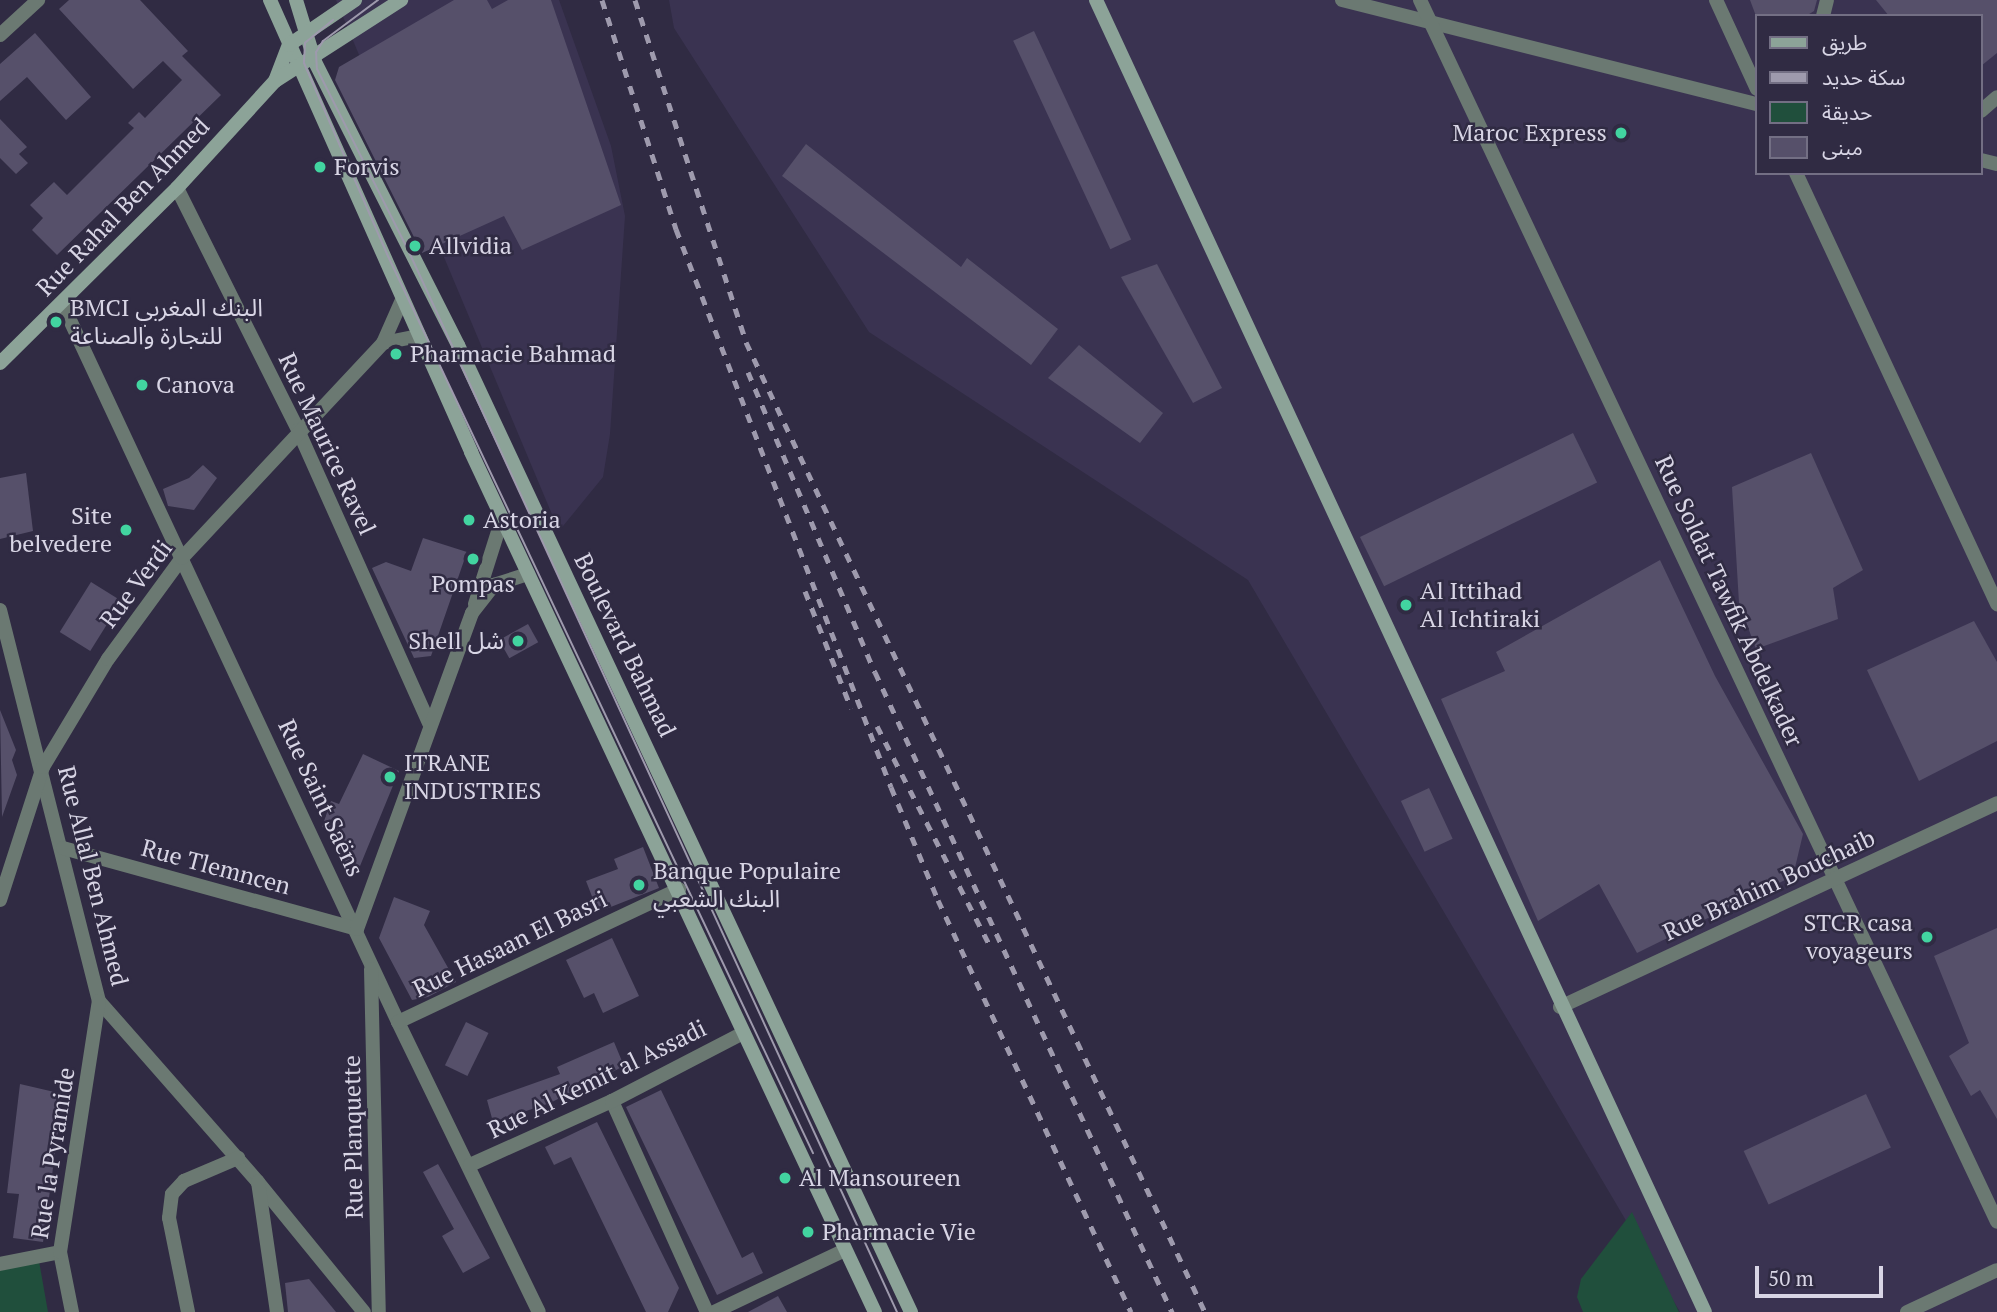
<!DOCTYPE html>
<html>
<head>
<meta charset="utf-8">
<style>
  body { margin:0 }
  #map { position:relative; width:1997px; height:1312px; overflow:hidden; background:#302b43; font-family:"PT Serif","Noto Sans Arabic",serif }
  div>[style] { position:absolute }
  [style*='--x'] { left:calc(var(--x)*1px); top:calc(var(--y)*1px); width:calc(var(--w)*1px); rotate:calc(var(--a)*1deg) }
  .built>* { inset:0; background:#3a3351 }
  .green>* { inset:0; background:#204f3c }
  .building>* { inset:0; background:#56506a; transform-origin:0 0 }
  .street>* { height:14px; margin:-7px; padding:0 7px; transform-origin:7px; border-radius:7px; background:#6b7972 }
  .secondary>* { height:14px; margin:-7px; padding:0 7px; transform-origin:7px; border-radius:7px; background:#8ca398 }
  .tram>* { height:2px; margin:-1px; padding:0 1px; transform-origin:1px; border-radius:1px; background:#9e9aad }
  .rail>* { height:5px; margin-top:-2.5px; transform-origin:0; background:repeating-linear-gradient(90deg,#9e9aad 0 9px,transparent 0 18px) }
  .dots>* { width:19px; height:19px; translate:-50% -50%; box-sizing:border-box; border:4px solid #302b43; border-radius:50% }
  span { translate:-50% -50%; white-space:nowrap; text-align:center; line-height:1.15; -webkit-text-stroke:5px #302b43; paint-order:stroke }
  .poi-label { font-size:24px; color:#d8d5e5 }
  .right { translate:-100% -50%; text-align:right }
  .left { translate:0 -50%; text-align:left }
  .street-label { font-size:24px; color:#d8d5e5 }
  .legend { position:absolute; left:1755px; top:14px; width:228px; height:161px; box-sizing:border-box; background:#302b43; border:2px solid #736f84; margin:0; padding:9px 12px; list-style:none; font-size:21px; color:#d8d5e5 }
  .legend li { display:flex; align-items:center; gap:14px; height:35px }
  .legend b { width:35px; border:2px solid #736f84 }
  .scale { position:absolute; left:1755px; top:1266px; width:128px; height:32px; box-sizing:border-box; border:4px solid #d8d5e5; border-top:0; padding-left:9px; font-size:21px; line-height:24px; white-space:nowrap; color:#d8d5e5; -webkit-text-stroke:5px #302b43; paint-order:stroke }
</style>
</head>
<body>
<div id="map">
  <div class="built">
    <div style="clip-path:polygon(336px 0,559px 0,611px 146px,625px 216px,610px 434px,603px 477px,559px 531px)"></div>
    <div style="clip-path:polygon(evenodd,669px 0,1997px 0,1997px 1312px,1680px 1312px,1248px 580px,869px 332px,674px 28px,669px 0,1757px 16px,1981px 16px,1981px 173px,1757px 173px,1757px 16px)"></div>
  </div>
  <div class="green">
    <div style="clip-path:polygon(1632px 1212px,1679px 1312px,1583px 1312px,1577px 1297px,1581px 1279px)"></div>
    <div style="clip-path:polygon(39px 1261px,48px 1312px,0 1312px,0 1269px)"></div>
  </div>
  <div class="building">
    <div style="clip-path:polygon(69px 0,140px 0,188px 51px,182px 56px,221px 95px,57px 255px,32px 230px,43px 218px,30px 205px,54px 182px,67px 195px,134px 128px,128px 123px,139px 112px,145px 118px,182px 80px,163px 61px,133px 89px,59px 9px)"></div>
    <div style="clip-path:polygon(454px 0,487px 0,492px 9px,508px 0,551px 0,621px 205px,522px 250px,504px 216px,422px 253px,335px 80px,339px 67px)"></div>
    <div style="clip-path:polygon(1750px 0,1817px 0,1814px 11px,1806px 16px,1756px 16px)"></div>
    <div style="clip-path:polygon(1876px 0,1997px 0,1997px 53px,1981px 66px,1981px 16px,1889px 16px)"></div>
    <div style="left:1034px;top:31px;width:230px;height:23px;rotate:65deg"></div>
    <div style="clip-path:polygon(35px 33px,91px 97px,66px 120px,27px 77px,0 101px,0 64px)"></div>
    <div style="clip-path:polygon(0 119px,27px 147px,19px 154px,28px 163px,16px 174px,0 158px)"></div>
    <div style="clip-path:polygon(806px 144px,961px 267px,967px 258px,1058px 329px,1031px 365px,782px 176px)"></div>
    <div style="clip-path:polygon(1157px 264px,1222px 388px,1193px 403px,1121px 277px)"></div>
    <div style="clip-path:polygon(1079px 345px,1163px 413px,1140px 443px,1048px 378px)"></div>
    <div style="left:1573px;top:433px;width:55px;height:237px;rotate:64deg"></div>
    <div style="clip-path:polygon(1811px 453px,1863px 570px,1833px 588px,1838px 619px,1756px 649px,1739px 603px,1732px 487px)"></div>
    <div style="clip-path:polygon(203px 465px,217px 478px,194px 510px,168px 506px,163px 489px,189px 478px)"></div>
    <div style="clip-path:polygon(26px 473px,33px 531px,0 539px,0 478px)"></div>
    <div style="clip-path:polygon(423px 538px,467px 552px,431px 656px,414px 658px,372px 568px,386px 562px,411px 571px)"></div>
    <div style="clip-path:polygon(1660px 560px,1715px 676px,1803px 834px,1793px 876px,1637px 953px,1599px 884px,1538px 921px,1441px 699px,1505px 671px,1496px 652px)"></div>
    <div style="left:91px;top:582px;width:36px;height:59px;rotate:32deg"></div>
    <div style="clip-path:polygon(1974px 621px,1997px 662px,1997px 741px,1919px 781px,1867px 670px)"></div>
    <div style="left:528px;top:624px;width:21px;height:33px;rotate:61deg"></div>
    <div style="clip-path:polygon(0 710px,16px 750px,12px 760px,17px 775px,2px 817px)"></div>
    <div style="clip-path:polygon(363px 754px,399px 771px,360px 866px,343px 861px,347px 849px,332px 844px,336px 831px,322px 827px,331px 801px,339px 804px)"></div>
    <div style="left:1429px;top:788px;width:56px;height:31px;rotate:65deg"></div>
    <div style="clip-path:polygon(643px 847px,659px 888px,598px 912px,586px 881px,618px 869px,614px 859px)"></div>
    <div style="clip-path:polygon(394px 897px,430px 911px,424px 925px,456px 982px,428px 997px,412px 1000px,379px 938px)"></div>
    <div style="clip-path:polygon(1997px 928px,1997px 1119px,1980px 1090px,1971px 1096px,1949px 1056px,1969px 1043px,1934px 956px)"></div>
    <div style="clip-path:polygon(612px 938px,639px 996px,603px 1013px,594px 993px,584px 998px,566px 960px)"></div>
    <div style="left:466px;top:1022px;width:25px;height:48px;rotate:26deg"></div>
    <div style="clip-path:polygon(614px 1042px,624px 1066px,550px 1103px,493px 1122px,487px 1100px,560px 1074px,557px 1067px)"></div>
    <div style="clip-path:polygon(20px 1084px,63px 1094px,43px 1242px,13px 1238px,19px 1194px,7px 1193px)"></div>
    <div style="clip-path:polygon(661px 1090px,742px 1258px,753px 1252px,763px 1273px,717px 1295px,626px 1107px)"></div>
    <div style="left:1866px;top:1094px;width:59px;height:135px;rotate:65deg"></div>
    <div style="clip-path:polygon(597px 1122px,679px 1288px,668px 1312px,646px 1312px,571px 1157px,554px 1165px,545px 1147px)"></div>
    <div style="clip-path:polygon(438px 1164px,490px 1258px,463px 1273px,442px 1236px,454px 1229px,423px 1172px)"></div>
    <div style="clip-path:polygon(309px 1279px,336px 1312px,288px 1312px,285px 1283px)"></div>
    <div style="clip-path:polygon(778px 1296px,787px 1312px,748px 1312px)"></div>
  </div>
  <div class="street">
    <div style="--x:1342;--y:0;--w:428;--a:14.1"></div>
    <div style="--x:1420;--y:0;--w:1351;--a:64.72"></div>
    <div style="--x:1716;--y:0;--w:98;--a:65.3"></div>
    <div style="--x:1823;--y:16;--w:16;--a:-76"></div>
    <div style="--x:0;--y:35;--w:52;--a:-42.6"></div>
    <div style="--x:1981;--y:111;--w:21;--a:-41"></div>
    <div style="--x:1981;--y:160;--w:16;--a:14"></div>
    <div style="--x:1796;--y:173;--w:476;--a:65"></div>
    <div style="--x:177;--y:188;--w:271;--a:63.4"></div>
    <div style="--x:298;--y:430;--w:321;--a:65.9"></div>
    <div style="--x:62;--y:303;--w:794;--a:64.95"></div>
    <div style="--x:398;--y:1022;--w:322;--a:64.1"></div>
    <div style="--x:383;--y:343;--w:37;--a:-11"></div>
    <div style="--x:475;--y:604;--w:89;--a:-72.4"></div>
    <div style="--x:0;--y:610;--w:403;--a:75.8"></div>
    <div style="--x:99;--y:1001;--w:240;--a:48.7"></div>
    <div style="--x:257;--y:1181;--w:169;--a:50.8"></div>
    <div style="--x:63;--y:848;--w:305;--a:15.4"></div>
    <div style="--x:0;--y:900;--w:140;--a:-72.1"></div>
    <div style="--x:43;--y:767;--w:126;--a:-59"></div>
    <div style="--x:108;--y:659;--w:125;--a:-53.8"></div>
    <div style="--x:182;--y:558;--w:294;--a:-46.9"></div>
    <div style="--x:383;--y:343;--w:47;--a:-66.2"></div>
    <div style="--x:357;--y:929;--w:336;--a:-70"></div>
    <div style="--x:472;--y:613;--w:36;--a:-52"></div>
    <div style="--x:494;--y:585;--w:36;--a:-18"></div>
    <div style="--x:371;--y:969;--w:343;--a:88.7"></div>
    <div style="--x:1560;--y:1007;--w:482;--a:-25"></div>
    <div style="--x:398;--y:1022;--w:311;--a:-25.3"></div>
    <div style="--x:612;--y:1101;--w:231;--a:65.8"></div>
    <div style="--x:470;--y:1165;--w:156;--a:-24.3"></div>
    <div style="--x:612;--y:1101;--w:148;--a:-27.4"></div>
    <div style="--x:258;--y:1182;--w:131;--a:81.7"></div>
    <div style="--x:0;--y:1264;--w:61;--a:-11.3"></div>
    <div style="--x:72;--y:1312;--w:61;--a:-101.3"></div>
    <div style="--x:60;--y:1252;--w:254;--a:-81.2"></div>
    <div style="--x:188;--y:1312;--w:96;--a:-101.4"></div>
    <div style="--x:169;--y:1218;--w:24;--a:-83"></div>
    <div style="--x:172;--y:1194;--w:18;--a:-47"></div>
    <div style="--x:184;--y:1181;--w:59;--a:-23.1"></div>
    <div style="--x:714;--y:1312;--w:145;--a:-25.3"></div>
    <div style="--x:1907;--y:1312;--w:99;--a:-25"></div>
  </div>
  <div class="secondary">
    <div style="--x:270;--y:0;--w:495;--a:66"></div>
    <div style="--x:471;--y:452;--w:950;--a:64.84"></div>
    <div style="--x:296;--y:0;--w:65;--a:73"></div>
    <div style="--x:315;--y:62;--w:317;--a:63.2"></div>
    <div style="--x:458;--y:345;--w:1068;--a:64.9"></div>
    <div style="--x:1096;--y:0;--w:1446;--a:65.1"></div>
    <div style="--x:275;--y:81;--w:39;--a:-69"></div>
    <div style="--x:289;--y:45;--w:80;--a:-34.3"></div>
    <div style="--x:0;--y:363;--w:249;--a:-44.7"></div>
    <div style="--x:177;--y:188;--w:145;--a:-47.5"></div>
    <div style="--x:275;--y:81;--w:150;--a:-32.7"></div>
  </div>
  <div class="tram">
    <div style="--x:378;--y:0;--w:69;--a:143.3"></div>
    <div style="--x:323;--y:41;--w:13;--a:122"></div>
    <div style="--x:316;--y:52;--w:17;--a:87"></div>
    <div style="--x:317;--y:69;--w:205;--a:63.3"></div>
    <div style="--x:409;--y:252;--w:1167;--a:65.28"></div>
    <div style="--x:333;--y:20;--w:36;--a:141"></div>
    <div style="--x:305;--y:43;--w:20;--a:93"></div>
    <div style="--x:304;--y:63;--w:208;--a:66.5"></div>
    <div style="--x:387;--y:254;--w:995;--a:64.65"></div>
  </div>
  <div class="rail">
    <div style="--x:602;--y:0;--w:241;--a:72.1"></div>
    <div style="--x:676;--y:229;--w:598;--a:68.93"></div>
    <div style="--x:891;--y:787;--w:122;--a:67.4"></div>
    <div style="--x:938;--y:900;--w:455;--a:64.9"></div>
    <div style="--x:635;--y:0;--w:360;--a:72"></div>
    <div style="--x:746;--y:342;--w:1073;--a:64.68"></div>
    <div style="--x:748;--y:372;--w:326;--a:67.1"></div>
    <div style="--x:875;--y:672;--w:706;--a:65.11"></div>
    <div style="--x:805;--y:591;--w:126;--a:68.5"></div>
    <div style="--x:877;--y:726;--w:245;--a:62.8"></div>
  </div>
  <div class="dots">
    <div style="left:1621px;top:133px;background:#42d4a0"></div>
    <div style="left:320px;top:167px;background:#42d4a0"></div>
    <div style="left:415px;top:246px;background:#42d4a0"></div>
    <div style="left:56px;top:322px;background:#42d4a0"></div>
    <div style="left:396px;top:354px;background:#42d4a0"></div>
    <div style="left:142px;top:385px;background:#42d4a0"></div>
    <div style="left:469px;top:520px;background:#42d4a0"></div>
    <div style="left:126px;top:530px;background:#42d4a0"></div>
    <div style="left:473px;top:559px;background:#42d4a0"></div>
    <div style="left:1406px;top:605px;background:#42d4a0"></div>
    <div style="left:518px;top:641px;background:#42d4a0"></div>
    <div style="left:390px;top:777px;background:#42d4a0"></div>
    <div style="left:639px;top:885px;background:#42d4a0"></div>
    <div style="left:1927px;top:937px;background:#42d4a0"></div>
    <div style="left:785px;top:1178px;background:#42d4a0"></div>
    <div style="left:808px;top:1232px;background:#42d4a0"></div>
  </div>
  <div class="poi-label">
    <span class="right" style="left:1607px;top:133px">Maroc Express</span>
    <span class="left" style="left:334px;top:167px">Forvis</span>
    <span class="left" style="left:429px;top:246px">Allvidia</span>
    <span class="left" style="left:70px;top:322px">BMCI البنك المغربي<br>للتجارة والصناعة</span>
    <span class="left" style="left:410px;top:354px">Pharmacie Bahmad</span>
    <span class="left" style="left:156px;top:385px">Canova</span>
    <span class="right" style="left:112px;top:530px">Site<br>belvedere</span>
    <span class="left" style="left:483px;top:520px">Astoria</span>
    <span style="left:473px;top:584px">Pompas</span>
    <span class="left" style="left:1420px;top:605px">Al Ittihad<br>Al Ichtiraki</span>
    <span class="right" style="left:504px;top:641px">Shell شل</span>
    <span class="left" style="left:404px;top:777px">ITRANE<br>INDUSTRIES</span>
    <span class="left" style="left:653px;top:885px">Banque Populaire<br>البنك الشعبي</span>
    <span class="right" style="left:1913px;top:937px">STCR casa<br>voyageurs</span>
    <span class="left" style="left:799px;top:1178px">Al Mansoureen</span>
    <span class="left" style="left:822px;top:1232px">Pharmacie Vie</span>
  </div>
  <div class="street-label">
    <span style="left:123px;top:207px;rotate:-46deg">Rue Rahal Ben Ahmed</span>
    <span style="left:327px;top:444px;rotate:65deg">Rue Maurice Ravel</span>
    <span style="left:136px;top:584px;rotate:-53deg">Rue Verdi</span>
    <span style="left:1729px;top:601px;rotate:65deg">Rue Soldat Tawfik Abdelkader</span>
    <span style="left:625px;top:645px;rotate:64deg">Boulevard Bahmad</span>
    <span style="left:321px;top:798px;rotate:65deg">Rue Saint Saëns</span>
    <span style="left:216px;top:867px;rotate:15deg">Rue Tlemncen</span>
    <span style="left:93px;top:876px;rotate:76deg">Rue Allal Ben Ahmed</span>
    <span style="left:1769px;top:885px;rotate:-25deg">Rue Brahim Bouchaib</span>
    <span style="left:510px;top:944px;rotate:-26deg">Rue Hasaan El Basri</span>
    <span style="left:597px;top:1079px;rotate:-26deg">Rue Al Kemit al Assadi</span>
    <span style="left:353px;top:1137px;rotate:-91deg">Rue Planquette</span>
    <span style="left:53px;top:1153px;rotate:-81deg">Rue la Pyramide</span>
  </div>
  <ul class="legend">
  <li><b style="height:9px;background:#8ca398"></b>طريق</li>
  <li><b style="height:9px;background:#9e9aad"></b>سكة حديد</li>
  <li><b style="height:19px;background:#204f3c"></b>حديقة</li>
  <li><b style="height:19px;background:#56506a"></b>مبنى</li>
  </ul>
  <div class="scale">50 m</div>
</div>
</body>
</html>
